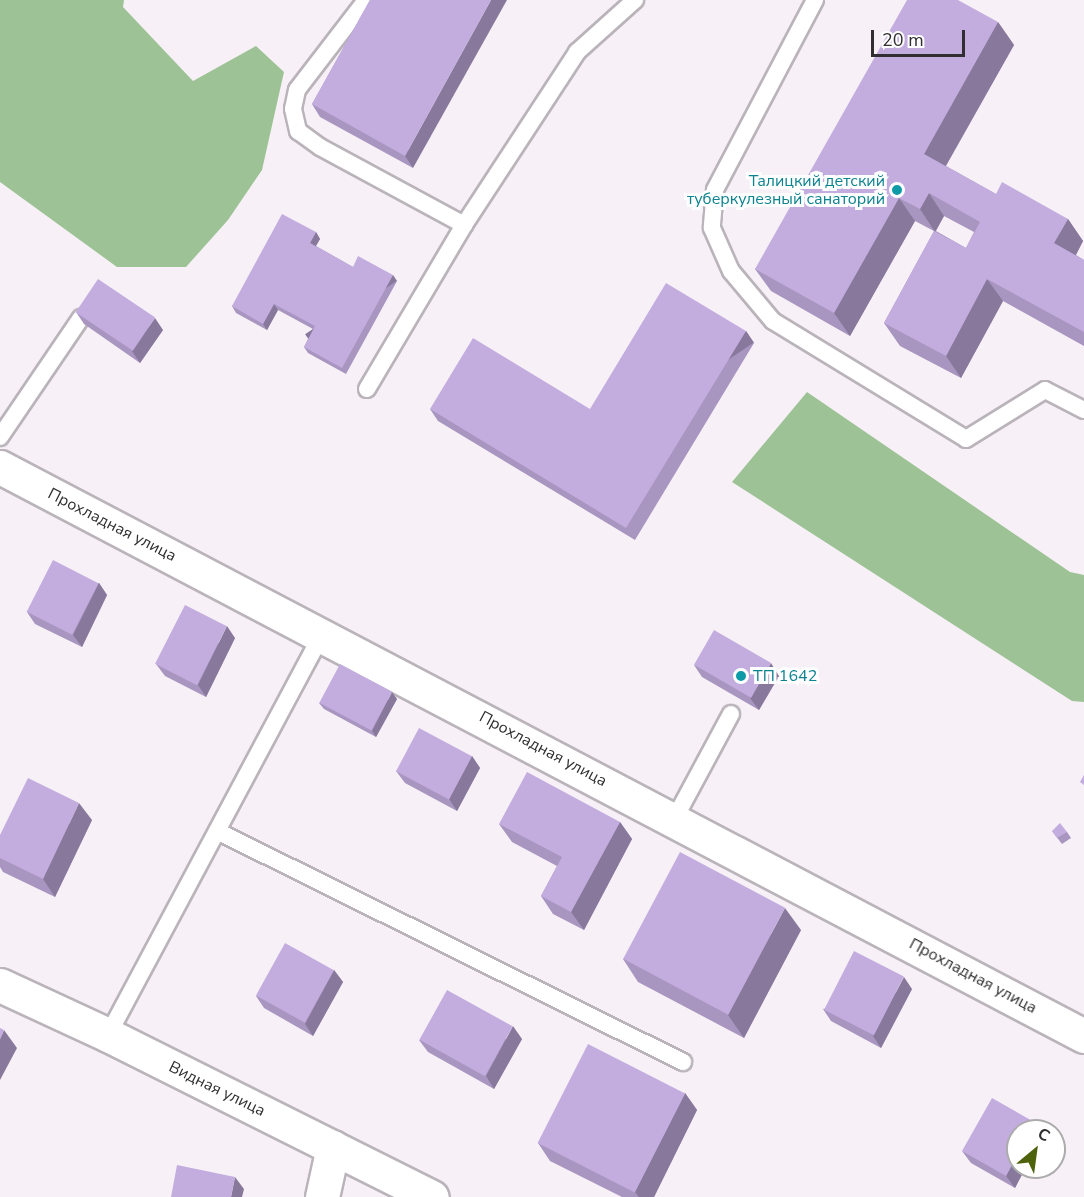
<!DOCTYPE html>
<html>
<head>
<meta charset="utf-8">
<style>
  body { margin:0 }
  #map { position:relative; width:1084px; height:1197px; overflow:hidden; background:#f7f1f7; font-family:"Nunito Sans",sans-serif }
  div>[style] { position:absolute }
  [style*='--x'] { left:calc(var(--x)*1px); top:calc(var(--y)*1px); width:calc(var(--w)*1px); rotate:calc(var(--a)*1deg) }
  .forest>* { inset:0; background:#9dc296 }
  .roads { filter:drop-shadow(2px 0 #bab4ba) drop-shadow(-2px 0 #bab4ba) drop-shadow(0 2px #bab4ba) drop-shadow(0 -2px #bab4ba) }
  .service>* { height:16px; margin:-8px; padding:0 8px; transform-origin:8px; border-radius:8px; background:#fff }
  .minor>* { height:33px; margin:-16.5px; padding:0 16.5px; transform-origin:16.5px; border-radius:16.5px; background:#fff }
  .wall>* { inset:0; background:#a895c0 }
  .shaded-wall>* { inset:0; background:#88799c; transform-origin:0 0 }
  .building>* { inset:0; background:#c3addf; transform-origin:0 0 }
  .dots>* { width:16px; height:16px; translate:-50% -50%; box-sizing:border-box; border:3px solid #fff; border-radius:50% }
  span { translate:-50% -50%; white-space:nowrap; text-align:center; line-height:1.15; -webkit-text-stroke:6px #fff; paint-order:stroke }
  .culture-label { font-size:16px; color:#0d838f }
  .right { translate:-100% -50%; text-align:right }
  .left { translate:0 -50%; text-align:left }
  .street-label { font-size:16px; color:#302e30 }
  .north { position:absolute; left:1006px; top:1119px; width:60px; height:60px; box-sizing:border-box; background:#fff; border:2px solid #acabac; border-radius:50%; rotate:29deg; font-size:16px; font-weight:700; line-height:24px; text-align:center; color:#302e30 }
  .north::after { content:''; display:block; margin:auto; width:21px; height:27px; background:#4e620c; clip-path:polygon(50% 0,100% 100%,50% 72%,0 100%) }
  .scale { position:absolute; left:871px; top:30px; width:94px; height:27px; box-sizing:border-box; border:3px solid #302e30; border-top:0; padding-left:8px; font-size:18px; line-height:21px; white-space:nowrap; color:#302e30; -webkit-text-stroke:4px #fff; paint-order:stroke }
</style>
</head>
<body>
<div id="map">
  <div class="forest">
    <div style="clip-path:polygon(0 0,124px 0,123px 7px,193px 81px,256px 46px,284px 72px,262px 170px,228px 220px,186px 267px,117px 267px,0 182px)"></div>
    <div style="clip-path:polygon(807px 392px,1070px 572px,1084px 575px,1084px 702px,1072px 701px,732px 482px)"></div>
  </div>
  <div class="roads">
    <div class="service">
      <div style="--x:366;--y:0;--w:113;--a:127.5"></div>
      <div style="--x:297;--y:90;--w:19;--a:102"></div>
      <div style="--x:293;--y:109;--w:23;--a:77"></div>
      <div style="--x:298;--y:131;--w:27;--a:36"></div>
      <div style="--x:320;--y:147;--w:164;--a:28.4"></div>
      <div style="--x:815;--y:0;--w:215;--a:117.8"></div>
      <div style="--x:715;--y:190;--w:38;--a:95"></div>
      <div style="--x:712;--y:228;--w:47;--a:66.2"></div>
      <div style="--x:731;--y:271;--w:65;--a:50"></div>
      <div style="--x:773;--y:321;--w:226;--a:31.4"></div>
      <div style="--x:966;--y:439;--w:93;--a:-31.8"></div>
      <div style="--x:1045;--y:390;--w:44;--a:27.1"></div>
      <div style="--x:367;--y:389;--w:191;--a:-59.4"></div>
      <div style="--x:464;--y:225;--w:207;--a:-56.8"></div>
      <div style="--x:577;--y:52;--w:78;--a:-41.9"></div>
      <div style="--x:0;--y:437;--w:144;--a:-55.8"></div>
      <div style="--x:675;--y:818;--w:118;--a:-61.7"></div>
      <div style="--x:219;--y:832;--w:518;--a:26.37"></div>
      <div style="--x:108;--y:1035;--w:455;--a:-61.9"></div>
    </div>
    <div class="minor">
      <div style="--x:0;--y:467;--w:1224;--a:27.7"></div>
      <div style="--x:0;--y:985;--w:119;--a:24.8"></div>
      <div style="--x:108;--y:1035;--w:362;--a:26.6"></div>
      <div style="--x:322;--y:1197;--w:51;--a:-77.6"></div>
    </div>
  </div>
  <div class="wall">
    <div style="clip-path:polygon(370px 0,413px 168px,320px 117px,312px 104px)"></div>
    <div style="clip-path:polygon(evenodd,998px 22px,1014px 45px,946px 166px,996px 194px,1068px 219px,1083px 241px,1076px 255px,1084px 260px,1084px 346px,1003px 301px,961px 378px,900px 346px,884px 323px,934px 231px,915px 221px,850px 336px,771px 291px,755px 269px,998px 22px,944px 216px,974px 232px,966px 248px,936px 231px,944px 216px)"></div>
    <div style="clip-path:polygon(316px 232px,320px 239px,316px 246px,353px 267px,397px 281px,346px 374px,308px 353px,304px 347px,313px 329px,278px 310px,267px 330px,236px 313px,232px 306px)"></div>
    <div style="clip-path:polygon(76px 312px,163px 330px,140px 363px,84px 324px)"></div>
    <div style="clip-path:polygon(746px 331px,754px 343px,635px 540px,438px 421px,430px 409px,590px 409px)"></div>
    <div style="clip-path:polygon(99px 583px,107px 595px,82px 647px,35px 624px,27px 612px)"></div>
    <div style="clip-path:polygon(235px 638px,206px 697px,165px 676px,156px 664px)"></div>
    <div style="clip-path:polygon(694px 665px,779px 676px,759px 710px,702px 677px)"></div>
    <div style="clip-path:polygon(397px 699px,376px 737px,324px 709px,319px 703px)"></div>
    <div style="clip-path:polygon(472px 756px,480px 768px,457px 811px,405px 783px,396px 771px)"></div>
    <div style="clip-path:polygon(92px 820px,55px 897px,3px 872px,0 867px,0 835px)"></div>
    <div style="clip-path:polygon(620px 822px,632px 839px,584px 930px,553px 914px,541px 896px,557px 866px,512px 842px,499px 824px)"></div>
    <div style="clip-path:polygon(1052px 831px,1067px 832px,1071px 838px,1062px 844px)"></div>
    <div style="clip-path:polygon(801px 930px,744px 1038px,638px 982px,623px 959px)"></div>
    <div style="clip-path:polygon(334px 970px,343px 982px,313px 1036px,264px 1008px,256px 996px)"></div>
    <div style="clip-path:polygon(912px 989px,881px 1048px,831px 1021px,823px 1009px)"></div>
    <div style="clip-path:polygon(522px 1039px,494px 1089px,428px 1052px,419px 1040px)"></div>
    <div style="clip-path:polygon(685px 1093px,697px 1110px,654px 1197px,622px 1197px,550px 1161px,538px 1143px)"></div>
    <div style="clip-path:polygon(962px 1151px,1018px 1167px,1026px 1167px,1015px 1188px,971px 1163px)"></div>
  </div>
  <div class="shaded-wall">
    <div style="clip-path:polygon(491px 0,507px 0,413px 168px,405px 156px)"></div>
    <div style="clip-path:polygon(998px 22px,1014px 45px,940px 176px,924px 154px)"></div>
    <div style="clip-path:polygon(929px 193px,944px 216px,935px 232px,920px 209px)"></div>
    <div style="clip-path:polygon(899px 198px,915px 221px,850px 336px,834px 313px)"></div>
    <div style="clip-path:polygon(1068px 219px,1083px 241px,1070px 266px,1054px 243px)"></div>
    <div style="clip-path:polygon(316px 232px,320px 239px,314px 249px,310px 243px)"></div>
    <div style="left:393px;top:275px;width:7px;height:106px;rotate:56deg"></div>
    <div style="clip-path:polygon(987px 279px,1003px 301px,961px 378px,946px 356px)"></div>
    <div style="clip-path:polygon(274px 304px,278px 310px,267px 330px,263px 324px)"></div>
    <div style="clip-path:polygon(155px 318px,163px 330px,140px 363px,132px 351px)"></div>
    <div style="left:746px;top:331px;width:14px;height:231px;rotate:56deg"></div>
    <div style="clip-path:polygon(99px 583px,107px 595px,82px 647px,73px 635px)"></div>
    <div style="clip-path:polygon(227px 626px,235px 638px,206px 697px,198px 685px)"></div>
    <div style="clip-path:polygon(771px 663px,779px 676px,759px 710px,750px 698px)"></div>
    <div style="clip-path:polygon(392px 692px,397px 699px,376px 737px,372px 731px)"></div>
    <div style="clip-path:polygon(472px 756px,480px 768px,457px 811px,449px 799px)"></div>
    <div style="clip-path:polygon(79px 803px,92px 820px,55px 897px,43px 879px)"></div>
    <div style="clip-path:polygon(620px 822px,632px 839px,584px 930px,571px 912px)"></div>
    <div style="clip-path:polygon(785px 908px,801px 930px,744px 1038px,728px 1015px)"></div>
    <div style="clip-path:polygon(334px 970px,343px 982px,313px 1036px,305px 1024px)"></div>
    <div style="clip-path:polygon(904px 977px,912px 989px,881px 1048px,873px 1036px)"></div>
    <div style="clip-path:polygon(513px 1026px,522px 1039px,494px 1089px,486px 1076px)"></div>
    <div style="clip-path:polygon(4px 1030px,17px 1048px,0 1080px,0 1039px)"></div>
    <div style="clip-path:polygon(685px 1093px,697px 1110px,654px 1197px,639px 1197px,635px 1192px)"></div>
    <div style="clip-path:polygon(1036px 1123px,1041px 1131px,1031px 1131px)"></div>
    <div style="clip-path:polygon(1018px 1154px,1018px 1167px,1026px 1167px,1015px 1188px,1006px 1176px)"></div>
    <div style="clip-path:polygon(235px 1177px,244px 1189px,242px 1197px,231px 1197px)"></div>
  </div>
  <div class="building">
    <div style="clip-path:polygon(370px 0,491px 0,405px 156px,312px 104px)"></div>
    <div style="clip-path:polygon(907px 0,958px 0,998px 22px,924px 154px,996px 194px,1002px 182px,1068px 219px,1054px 243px,1084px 260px,1084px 332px,987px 279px,946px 356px,884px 323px,934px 231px,966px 248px,980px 222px,929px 193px,920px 209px,899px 198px,834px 313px,755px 269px)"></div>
    <div style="clip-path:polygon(282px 214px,316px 232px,310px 243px,353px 267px,358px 256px,393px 275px,342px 368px,304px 347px,315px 326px,274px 304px,263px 324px,232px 306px)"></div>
    <div style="left:98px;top:279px;width:69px;height:40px;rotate:34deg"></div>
    <div style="clip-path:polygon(666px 283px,746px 331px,626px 528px,430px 409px,473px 338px,590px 409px)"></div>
    <div style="left:53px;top:560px;width:51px;height:58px;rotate:27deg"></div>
    <div style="left:185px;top:605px;width:47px;height:66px;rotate:27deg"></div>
    <div style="left:714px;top:630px;width:66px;height:40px;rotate:30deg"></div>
    <div style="left:340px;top:664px;width:59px;height:44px;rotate:28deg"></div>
    <div style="left:419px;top:728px;width:60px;height:49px;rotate:28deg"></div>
    <div style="clip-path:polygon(527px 772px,620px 822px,571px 912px,541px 896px,562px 857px,499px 824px)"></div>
    <div style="clip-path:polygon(1084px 775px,1084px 785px,1080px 782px)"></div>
    <div style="clip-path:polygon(28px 778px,79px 803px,43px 879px,0 858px,0 835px)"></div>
    <div style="clip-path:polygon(1060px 823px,1067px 832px,1057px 838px,1052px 831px)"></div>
    <div style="left:680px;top:852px;width:119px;height:121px;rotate:28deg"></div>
    <div style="left:285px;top:943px;width:56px;height:60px;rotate:29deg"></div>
    <div style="left:854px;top:951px;width:56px;height:66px;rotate:27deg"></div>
    <div style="left:447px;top:990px;width:75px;height:57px;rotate:29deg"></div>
    <div style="clip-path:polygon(0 1028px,4px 1030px,0 1039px)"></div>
    <div style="left:588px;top:1044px;width:109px;height:111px;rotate:27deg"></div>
    <div style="clip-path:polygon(992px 1098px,1036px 1123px,1031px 1131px,1018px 1131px,1018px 1154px,1006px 1176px,962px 1151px)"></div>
    <div style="clip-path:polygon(177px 1165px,235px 1177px,231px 1197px,171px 1197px)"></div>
  </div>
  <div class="dots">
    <div style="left:897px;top:190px;background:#0f9aa8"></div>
    <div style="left:741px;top:676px;background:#0f9aa8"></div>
  </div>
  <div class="culture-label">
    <span class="right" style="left:885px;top:190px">Талицкий детский<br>туберкулезный санаторий</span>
    <span class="left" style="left:753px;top:676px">ТП 1642</span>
  </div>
  <div class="street-label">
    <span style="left:112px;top:525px;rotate:27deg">Прохладная улица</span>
    <span style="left:543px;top:749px;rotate:28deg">Прохладная улица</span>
    <span style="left:973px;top:976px;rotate:28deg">Прохладная улица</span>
    <span style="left:217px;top:1089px;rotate:26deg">Видная улица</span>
  </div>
  <div class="north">С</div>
  <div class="scale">20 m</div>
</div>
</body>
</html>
